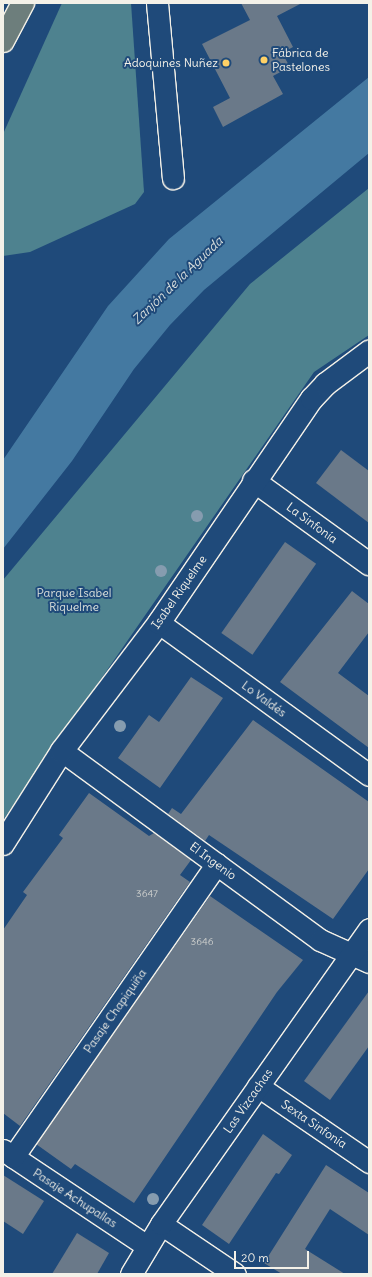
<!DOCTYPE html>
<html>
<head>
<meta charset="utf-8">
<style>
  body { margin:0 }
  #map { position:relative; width:372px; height:1277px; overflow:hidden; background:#1f4a7a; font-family:Delius,sans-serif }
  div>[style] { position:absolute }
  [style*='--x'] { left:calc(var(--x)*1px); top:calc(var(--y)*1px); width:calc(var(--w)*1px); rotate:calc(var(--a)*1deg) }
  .green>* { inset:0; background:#4e828f }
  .water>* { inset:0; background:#4479a1 }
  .building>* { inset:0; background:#6a7989; transform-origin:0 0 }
  .roads { filter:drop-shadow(1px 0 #f4f1e8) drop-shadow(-1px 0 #f4f1e8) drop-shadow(0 1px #f4f1e8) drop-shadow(0 -1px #f4f1e8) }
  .street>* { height:21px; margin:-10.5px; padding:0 10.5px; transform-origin:10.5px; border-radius:10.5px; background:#1f4a7a }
  .secondary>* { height:22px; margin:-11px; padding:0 11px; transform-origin:11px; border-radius:11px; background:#1f4a7a }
  .primary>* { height:22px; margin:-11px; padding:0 11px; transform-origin:11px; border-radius:11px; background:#6d7e7c }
  .trees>* { width:12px; height:12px; margin:-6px; border-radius:50%; background:#869caf }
  .dots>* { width:11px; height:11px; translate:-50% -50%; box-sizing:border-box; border:2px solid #1f4a7a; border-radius:50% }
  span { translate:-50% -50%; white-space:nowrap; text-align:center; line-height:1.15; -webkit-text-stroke:4px #1f4a7a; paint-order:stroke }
  .number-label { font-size:10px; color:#d2d3d0 }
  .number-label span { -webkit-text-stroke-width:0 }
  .poi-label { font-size:12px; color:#f4f1e8 }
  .left { translate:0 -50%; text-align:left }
  .right { translate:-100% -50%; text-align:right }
  .street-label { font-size:12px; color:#f4f1e8 }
  .park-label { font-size:12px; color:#dbe0db }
  .water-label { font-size:13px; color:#dadfdd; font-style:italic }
  .frame { position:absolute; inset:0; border:4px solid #f4f1e8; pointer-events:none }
  .scale { position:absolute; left:234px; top:1251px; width:75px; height:18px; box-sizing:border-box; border:2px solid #f4f1e8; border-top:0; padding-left:5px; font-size:12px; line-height:14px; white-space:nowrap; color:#f4f1e8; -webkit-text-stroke:3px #1f4a7a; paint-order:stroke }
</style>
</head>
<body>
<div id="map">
  <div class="green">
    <div style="clip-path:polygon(62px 3px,131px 3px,144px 192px,135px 204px,30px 252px,3px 256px,3px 134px)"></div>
    <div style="clip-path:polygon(369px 188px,369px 335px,314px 372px,3px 820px,3px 580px,250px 284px)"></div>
  </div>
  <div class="water">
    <div style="clip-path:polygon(369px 77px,369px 153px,204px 290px,170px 325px,134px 369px,72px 461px,3px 549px,3px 460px,108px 306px,169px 239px)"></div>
  </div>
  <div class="building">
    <div style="clip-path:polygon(241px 3px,302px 3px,277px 16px,293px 47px,282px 53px,290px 67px,273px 76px,283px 94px,223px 127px,213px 107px,230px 98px,202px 44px,250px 20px)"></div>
    <div style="clip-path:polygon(341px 450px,369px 471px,369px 523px,316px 483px)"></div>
    <div style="left:285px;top:542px;width:38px;height:111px;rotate:35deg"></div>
    <div style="clip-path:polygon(352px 591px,369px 604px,369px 632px,338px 673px,369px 696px,369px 748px,280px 682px)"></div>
    <div style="clip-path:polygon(191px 677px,223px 698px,160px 788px,118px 758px,149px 715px,159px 722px)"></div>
    <div style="clip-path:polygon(253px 720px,369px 802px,369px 869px,333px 919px,209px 835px,205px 841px,168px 814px,172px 808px,181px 814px)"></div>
    <div style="clip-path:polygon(89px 793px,149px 836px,154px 833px,191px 860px,180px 875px,190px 882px,20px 1126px,3px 1113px,3px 930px,27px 895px,23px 892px,63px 838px,59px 835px)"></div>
    <div style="clip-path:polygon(210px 896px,303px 960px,277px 992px,134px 1203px,75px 1164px,71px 1169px,36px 1144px)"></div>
    <div style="clip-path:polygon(369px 991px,369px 1046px,330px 1100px,304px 1081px)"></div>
    <div style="clip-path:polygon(263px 1134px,292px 1155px,279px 1174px,276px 1173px,229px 1244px,202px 1225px)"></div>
    <div style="clip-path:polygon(326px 1165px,369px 1193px,369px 1235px,330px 1209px,305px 1249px,345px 1274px,282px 1274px,264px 1263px)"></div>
    <div style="clip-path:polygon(3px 1175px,44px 1201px,23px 1234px,3px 1221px)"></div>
    <div style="clip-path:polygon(77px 1233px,109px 1253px,97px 1274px,52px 1274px)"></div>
  </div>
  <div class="roads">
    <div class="street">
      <div style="--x:157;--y:3;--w:176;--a:84.8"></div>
      <div style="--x:159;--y:623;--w:259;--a:35.9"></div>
      <div style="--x:62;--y:751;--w:320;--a:36.2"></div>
      <div style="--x:320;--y:940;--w:54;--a:24.2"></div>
      <div style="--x:258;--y:1086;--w:135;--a:34.4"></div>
      <div style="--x:3;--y:1150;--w:173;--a:33.7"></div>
      <div style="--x:13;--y:1157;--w:357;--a:-55.2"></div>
      <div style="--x:161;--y:1224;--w:89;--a:34"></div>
      <div style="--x:131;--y:1274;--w:58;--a:-59"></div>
      <div style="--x:161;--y:1224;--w:361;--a:-54.8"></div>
    </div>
    <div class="secondary">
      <div style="--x:254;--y:481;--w:142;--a:35.8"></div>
      <div style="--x:3;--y:844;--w:110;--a:-57.6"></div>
      <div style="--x:62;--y:751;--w:161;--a:-52.8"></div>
      <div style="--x:159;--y:623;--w:271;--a:-55.7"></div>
      <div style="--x:312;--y:399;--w:21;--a:-47"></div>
      <div style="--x:326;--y:384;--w:54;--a:-36.7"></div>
    </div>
    <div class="primary">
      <div style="--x:3;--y:41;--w:43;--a:-62.2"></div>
    </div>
  </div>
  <div class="trees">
    <div style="left:197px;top:516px"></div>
    <div style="left:161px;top:571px"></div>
    <div style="left:120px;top:726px"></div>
    <div style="left:153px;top:1199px"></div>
  </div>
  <div class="dots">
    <div style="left:264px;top:60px;background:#ffd166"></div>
    <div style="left:226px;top:63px;background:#ffd166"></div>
  </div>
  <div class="number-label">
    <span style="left:147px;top:894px">3647</span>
    <span style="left:202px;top:942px">3646</span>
  </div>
  <div class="poi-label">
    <span class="left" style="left:272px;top:60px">Fábrica de<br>Pastelones</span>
    <span class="right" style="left:218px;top:63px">Adoquines Nuñez</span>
  </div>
  <div class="street-label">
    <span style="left:312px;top:523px;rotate:36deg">La Sinfonía</span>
    <span style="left:179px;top:592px;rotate:-55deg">Isabel Riquelme</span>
    <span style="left:264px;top:699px;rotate:36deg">Lo Valdés</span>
    <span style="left:213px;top:861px;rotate:36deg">El Ingenio</span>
    <span style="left:115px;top:1011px;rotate:-55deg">Pasaje Chapiquiña</span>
    <span style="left:248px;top:1101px;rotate:-55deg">Las Vizcachas</span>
    <span style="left:314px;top:1124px;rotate:34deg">Sexta Sinfonía</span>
    <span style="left:75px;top:1198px;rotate:33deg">Pasaje Achupallas</span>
  </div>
  <div class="park-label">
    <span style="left:74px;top:600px">Parque Isabel<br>Riquelme</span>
  </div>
  <div class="water-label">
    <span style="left:178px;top:281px;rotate:-44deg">Zanjón de la Aguada</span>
  </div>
  <div class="frame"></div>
  <div class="scale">20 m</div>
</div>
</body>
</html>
